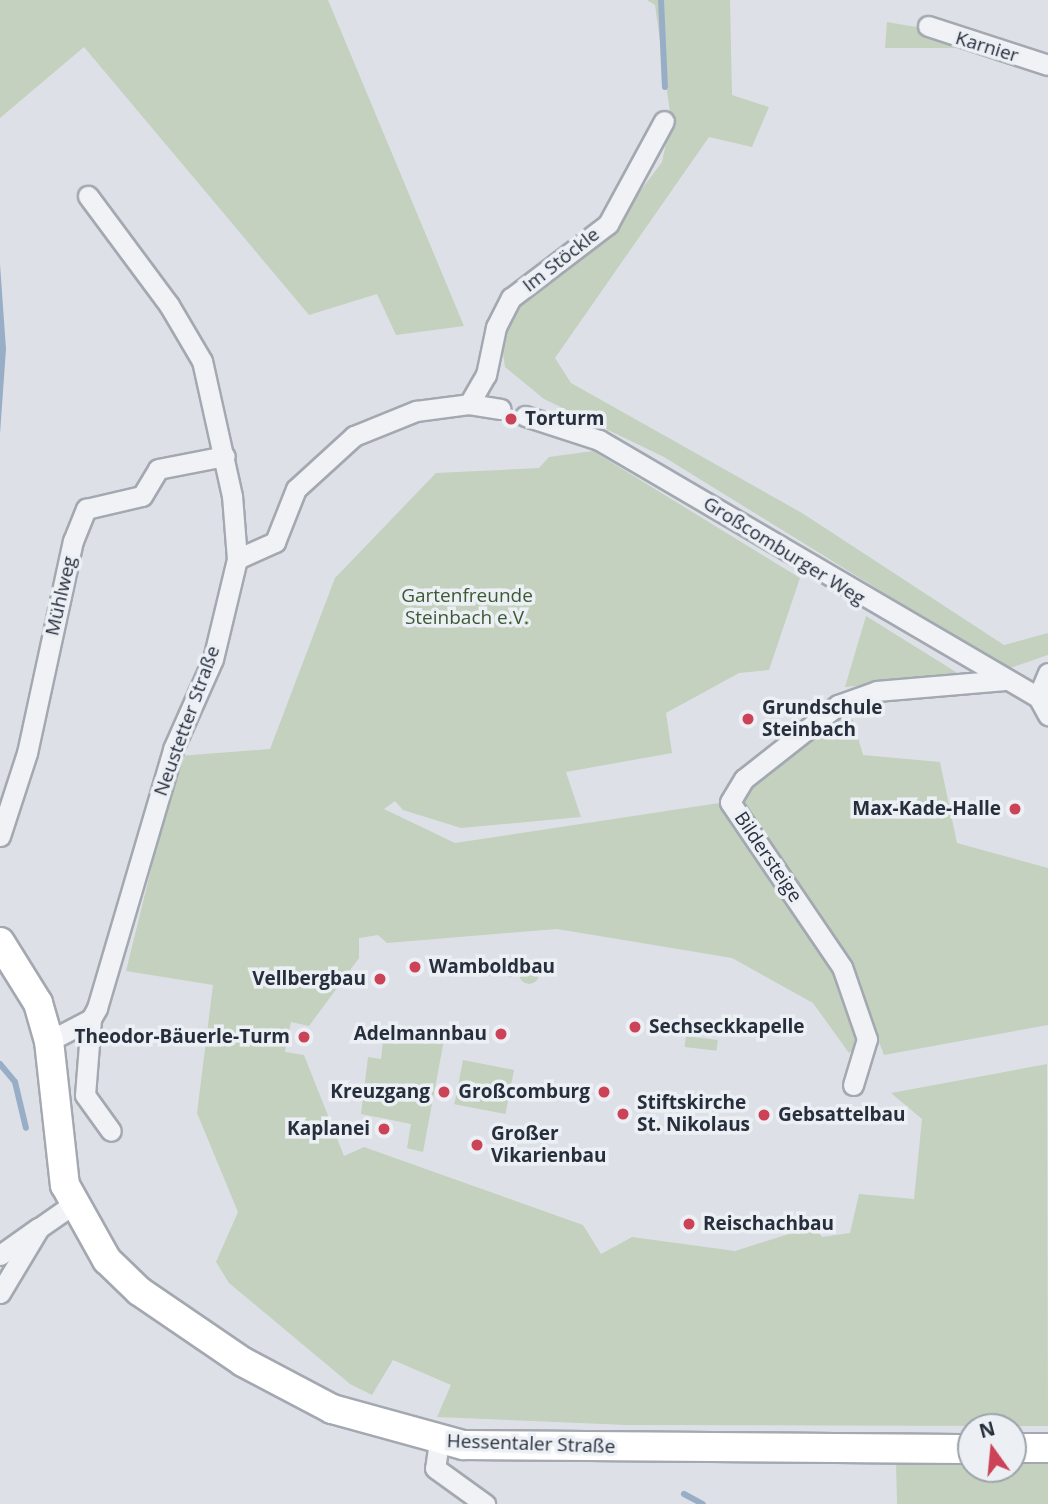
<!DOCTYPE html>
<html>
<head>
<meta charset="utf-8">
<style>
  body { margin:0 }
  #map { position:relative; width:1048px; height:1504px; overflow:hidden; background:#dde1e7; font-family:"Open Sans",sans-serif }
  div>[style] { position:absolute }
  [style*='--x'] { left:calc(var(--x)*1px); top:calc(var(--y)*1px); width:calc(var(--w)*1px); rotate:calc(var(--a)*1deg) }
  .green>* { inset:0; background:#c3d1be; transform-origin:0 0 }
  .round { border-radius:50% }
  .water>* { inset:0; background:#98aec7 }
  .stream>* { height:6px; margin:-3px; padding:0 3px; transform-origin:3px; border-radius:3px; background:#98aec7 }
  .roads { filter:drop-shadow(2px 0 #a3a8b1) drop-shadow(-2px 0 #a3a8b1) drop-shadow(0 2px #a3a8b1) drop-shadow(0 -2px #a3a8b1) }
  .street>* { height:19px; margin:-9.5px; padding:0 9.5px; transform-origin:9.5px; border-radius:9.5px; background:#f0f2f5 }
  .secondary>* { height:28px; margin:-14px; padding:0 14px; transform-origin:14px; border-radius:14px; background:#fff }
  .dots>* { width:19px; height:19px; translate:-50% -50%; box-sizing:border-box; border:4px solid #ecf0f5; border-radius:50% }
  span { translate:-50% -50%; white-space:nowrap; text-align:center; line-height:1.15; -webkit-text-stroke:7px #ecf0f5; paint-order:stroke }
  .street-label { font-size:19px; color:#272f3d }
  .poi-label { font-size:19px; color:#272f3d; font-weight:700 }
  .left { translate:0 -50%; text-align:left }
  .right { translate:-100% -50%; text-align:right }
  .park-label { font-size:19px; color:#3b5934 }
  .north { position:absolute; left:957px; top:1413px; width:70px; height:70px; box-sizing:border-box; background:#ecf0f5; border:2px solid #9da3ab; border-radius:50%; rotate:345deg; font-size:19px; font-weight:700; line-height:28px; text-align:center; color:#272f3d }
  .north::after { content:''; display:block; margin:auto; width:24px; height:32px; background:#cc4256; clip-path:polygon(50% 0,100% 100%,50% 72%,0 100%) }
</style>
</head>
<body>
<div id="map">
  <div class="green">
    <div style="clip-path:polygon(0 0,328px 0,464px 326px,396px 335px,377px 294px,309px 315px,84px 47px,0 118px)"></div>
    <div style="clip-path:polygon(647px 0,730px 0,732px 95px,769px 107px,752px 147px,709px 137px,555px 358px,571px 383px,802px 513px,1004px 645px,1048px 633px,1048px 655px,1007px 669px,664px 457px,544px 399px,505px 367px,501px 341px,515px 299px,614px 226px,662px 162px,671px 120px,655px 5px)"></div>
    <div style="clip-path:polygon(887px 22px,928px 29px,970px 48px,885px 48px)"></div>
    <div style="clip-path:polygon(593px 451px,800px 578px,769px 670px,739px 673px,666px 713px,672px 753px,566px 772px,581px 817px,461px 828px,403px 810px,395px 801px,384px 809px,455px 843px,719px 803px,836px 972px,861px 1045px,849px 1053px,813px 1003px,732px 958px,557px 929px,387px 943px,378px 935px,359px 938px,359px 958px,309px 1026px,291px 1022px,285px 1052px,304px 1055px,344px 1156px,364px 1147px,583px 1225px,601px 1254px,632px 1237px,735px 1251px,814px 1226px,822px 1237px,850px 1233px,859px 1194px,914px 1199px,922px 1119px,891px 1093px,1047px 1064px,1048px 1426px,627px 1425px,437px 1417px,451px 1385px,393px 1360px,372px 1395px,350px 1384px,229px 1283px,216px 1262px,238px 1212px,197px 1113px,213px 985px,126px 971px,179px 756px,270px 749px,335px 578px,436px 473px,539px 468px,549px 457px)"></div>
    <div style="clip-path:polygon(866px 616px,964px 677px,845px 687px)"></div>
    <div style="clip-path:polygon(841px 709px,853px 720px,863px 755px,940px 762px,957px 843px,1048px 868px,1048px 1025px,884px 1055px,853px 974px,743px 812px,747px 788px)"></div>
    <div style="left:465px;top:960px;width:48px;height:13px;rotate:5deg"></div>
    <div class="round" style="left:519px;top:964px;width:20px;height:20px"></div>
    <div style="clip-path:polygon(384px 1033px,444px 1040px,423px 1152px,407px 1148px,411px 1124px,361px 1114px,368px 1057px,381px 1059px)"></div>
    <div style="left:686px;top:1036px;width:32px;height:11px;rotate:7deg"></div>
    <div style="left:463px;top:1060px;width:52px;height:45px;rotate:11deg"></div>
    <div style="clip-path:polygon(971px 1457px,971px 1469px,1013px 1469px,1013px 1459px,1048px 1461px,1048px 1504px,897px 1504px,896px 1461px)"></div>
  </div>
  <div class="water">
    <div style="clip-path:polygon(0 264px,6px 349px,0 434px)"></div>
  </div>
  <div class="stream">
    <div style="--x:661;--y:0;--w:87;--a:87.4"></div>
    <div style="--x:0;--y:1064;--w:23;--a:50"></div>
    <div style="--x:15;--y:1082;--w:47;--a:76.6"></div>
    <div style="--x:684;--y:1494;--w:21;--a:28"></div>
  </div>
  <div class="roads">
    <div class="street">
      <div style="--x:928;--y:26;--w:126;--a:18"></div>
      <div style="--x:469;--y:404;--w:34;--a:-60"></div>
      <div style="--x:486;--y:375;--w:49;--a:-78.2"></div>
      <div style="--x:496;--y:327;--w:33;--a:-63"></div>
      <div style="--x:511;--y:298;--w:122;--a:-37.3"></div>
      <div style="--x:608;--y:224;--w:117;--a:-61.5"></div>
      <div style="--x:525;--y:416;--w:78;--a:18"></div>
      <div style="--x:599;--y:440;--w:509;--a:30.35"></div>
      <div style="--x:237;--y:559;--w:42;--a:-24.1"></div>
      <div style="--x:275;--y:542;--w:57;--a:-68.4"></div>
      <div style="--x:296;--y:489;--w:79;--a:-42.4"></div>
      <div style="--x:354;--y:436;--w:67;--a:-22"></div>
      <div style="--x:416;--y:411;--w:53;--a:-7.5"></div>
      <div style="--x:469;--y:404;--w:32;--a:9"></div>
      <div style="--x:1048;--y:673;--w:26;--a:113"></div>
      <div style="--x:1038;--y:697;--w:21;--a:61"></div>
      <div style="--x:0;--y:836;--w:87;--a:-72"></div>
      <div style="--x:27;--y:753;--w:217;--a:-77.8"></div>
      <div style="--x:73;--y:541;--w:35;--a:-68"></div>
      <div style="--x:86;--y:509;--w:57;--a:-13.1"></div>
      <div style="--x:142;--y:496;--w:31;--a:-59"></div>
      <div style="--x:158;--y:469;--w:68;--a:-11"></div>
      <div style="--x:91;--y:1019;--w:76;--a:94.5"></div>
      <div style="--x:85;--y:1095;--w:44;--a:54.2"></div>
      <div style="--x:49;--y:1041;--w:47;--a:-27.6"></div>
      <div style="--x:91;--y:1019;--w:13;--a:-61"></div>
      <div style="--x:97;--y:1008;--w:270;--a:-73.6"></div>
      <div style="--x:173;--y:749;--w:98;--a:-66"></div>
      <div style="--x:213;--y:659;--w:103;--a:-76.5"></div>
      <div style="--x:237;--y:559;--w:63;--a:-94.5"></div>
      <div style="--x:232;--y:496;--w:138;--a:-102.5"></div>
      <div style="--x:202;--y:361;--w:65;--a:-120.5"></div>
      <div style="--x:169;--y:305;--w:136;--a:-126.6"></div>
      <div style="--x:853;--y:1085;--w:48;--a:-73.1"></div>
      <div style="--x:867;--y:1039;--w:76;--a:-109.1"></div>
      <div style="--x:842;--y:967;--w:199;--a:-124.2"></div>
      <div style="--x:730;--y:802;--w:27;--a:-59"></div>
      <div style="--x:744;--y:779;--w:120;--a:-38.2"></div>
      <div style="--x:838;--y:705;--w:41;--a:-19.7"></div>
      <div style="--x:877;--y:691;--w:128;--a:-4.9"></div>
      <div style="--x:0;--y:1255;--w:47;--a:-35.4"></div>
      <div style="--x:0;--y:1293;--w:76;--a:-59"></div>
      <div style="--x:39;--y:1228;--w:40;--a:-34.9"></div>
      <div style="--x:439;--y:1441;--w:27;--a:98"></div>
      <div style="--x:435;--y:1468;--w:62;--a:35.8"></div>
    </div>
    <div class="secondary">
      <div style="--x:0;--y:942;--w:72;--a:58.1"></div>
      <div style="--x:38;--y:1003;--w:40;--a:74"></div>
      <div style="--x:49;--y:1041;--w:145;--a:83.7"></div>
      <div style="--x:65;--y:1185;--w:86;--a:60.8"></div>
      <div style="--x:107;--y:1260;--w:45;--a:44.1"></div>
      <div style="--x:139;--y:1291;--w:126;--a:34.3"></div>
      <div style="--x:243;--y:1362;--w:101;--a:27.8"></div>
      <div style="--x:332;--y:1409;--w:136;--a:15.4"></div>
      <div style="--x:463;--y:1445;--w:508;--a:0.45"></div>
      <div style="--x:1013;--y:1448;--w:35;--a:0"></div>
    </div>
  </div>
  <div class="dots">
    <div style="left:511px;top:419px;background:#cc4256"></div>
    <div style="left:748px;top:719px;background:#cc4256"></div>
    <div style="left:1015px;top:809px;background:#cc4256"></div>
    <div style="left:415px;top:967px;background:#cc4256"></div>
    <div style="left:380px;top:979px;background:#cc4256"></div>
    <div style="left:635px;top:1027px;background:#cc4256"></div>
    <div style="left:501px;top:1034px;background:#cc4256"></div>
    <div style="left:304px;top:1037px;background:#cc4256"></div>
    <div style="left:444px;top:1092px;background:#cc4256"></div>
    <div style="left:604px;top:1092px;background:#cc4256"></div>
    <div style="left:623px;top:1114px;background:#cc4256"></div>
    <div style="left:764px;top:1115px;background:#cc4256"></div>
    <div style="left:384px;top:1129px;background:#cc4256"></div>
    <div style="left:477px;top:1145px;background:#cc4256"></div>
    <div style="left:689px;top:1224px;background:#cc4256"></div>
  </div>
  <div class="street-label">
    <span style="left:987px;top:47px;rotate:17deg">Karnier</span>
    <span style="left:561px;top:260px;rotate:-38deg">Im Stöckle</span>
    <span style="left:784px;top:551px;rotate:32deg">Großcomburger Weg</span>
    <span style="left:61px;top:596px;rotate:-77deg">Mühlweg</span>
    <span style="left:187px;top:721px;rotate:-70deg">Neustetter Straße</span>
    <span style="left:768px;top:857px;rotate:56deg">Bildersteige</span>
    <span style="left:531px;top:1444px;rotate:2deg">Hessentaler Straße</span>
  </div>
  <div class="poi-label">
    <span class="left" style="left:525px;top:419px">Torturm</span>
    <span class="left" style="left:762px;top:719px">Grundschule<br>Steinbach</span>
    <span class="right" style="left:1001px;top:809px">Max-Kade-Halle</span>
    <span class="left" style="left:429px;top:967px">Wamboldbau</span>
    <span class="right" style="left:366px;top:979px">Vellbergbau</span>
    <span class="left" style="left:649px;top:1027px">Sechseckkapelle</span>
    <span class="right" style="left:487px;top:1034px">Adelmannbau</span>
    <span class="right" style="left:290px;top:1037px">Theodor-Bäuerle-Turm</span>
    <span class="right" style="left:430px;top:1092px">Kreuzgang</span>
    <span class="right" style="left:590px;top:1092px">Großcomburg</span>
    <span class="left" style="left:637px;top:1114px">Stiftskirche<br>St. Nikolaus</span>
    <span class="left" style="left:778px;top:1115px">Gebsattelbau</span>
    <span class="right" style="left:370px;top:1129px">Kaplanei</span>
    <span class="left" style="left:491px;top:1145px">Großer<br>Vikarienbau</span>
    <span class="left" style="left:703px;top:1224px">Reischachbau</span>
  </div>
  <div class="park-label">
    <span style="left:467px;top:607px">Gartenfreunde<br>Steinbach e.V.</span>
  </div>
  <div class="north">N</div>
</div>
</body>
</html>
